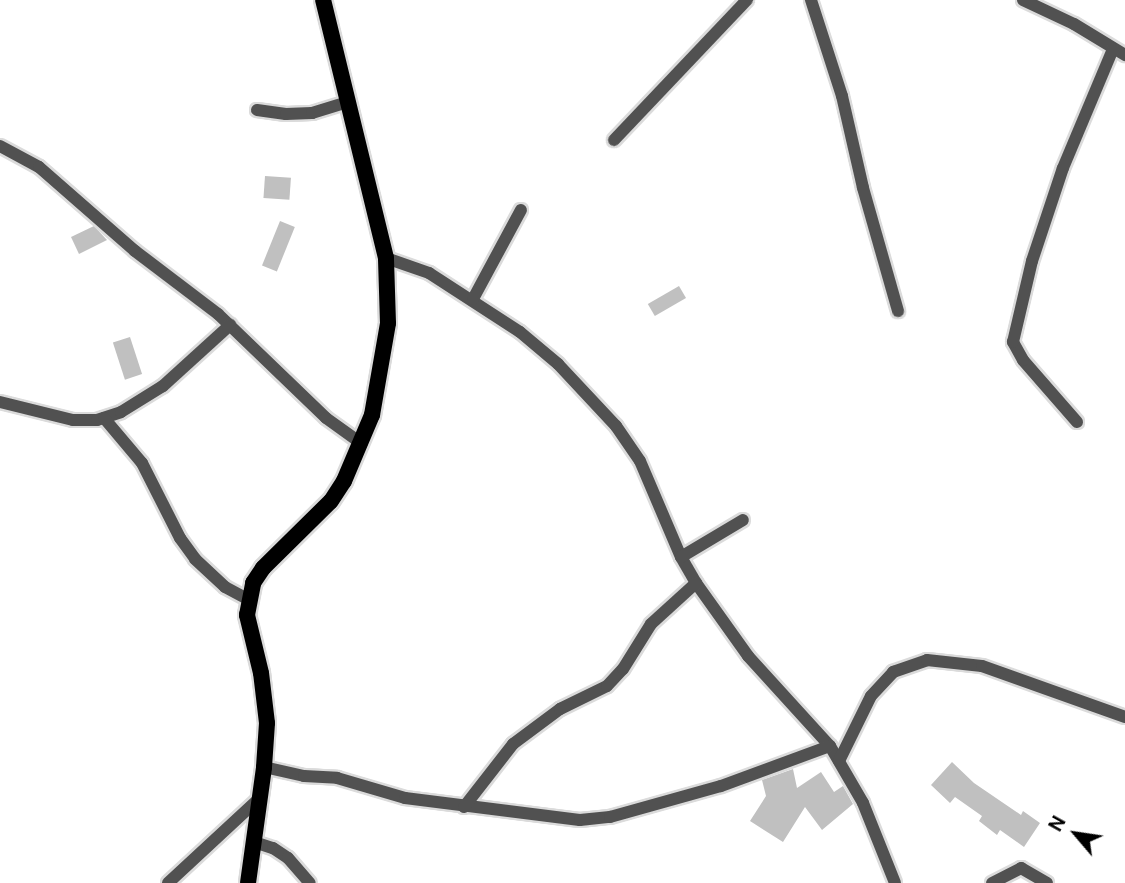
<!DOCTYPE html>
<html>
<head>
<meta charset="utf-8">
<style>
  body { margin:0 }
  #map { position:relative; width:1125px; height:883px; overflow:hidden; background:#fff; font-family:"DM Sans",sans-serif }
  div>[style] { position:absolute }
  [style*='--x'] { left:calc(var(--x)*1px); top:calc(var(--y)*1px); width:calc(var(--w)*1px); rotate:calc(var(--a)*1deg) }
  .building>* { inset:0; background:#c0c0c0; transform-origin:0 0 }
  .roads { filter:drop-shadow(2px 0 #dbdbdb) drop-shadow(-2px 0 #dbdbdb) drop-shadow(0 2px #dbdbdb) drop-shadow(0 -2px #dbdbdb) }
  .minor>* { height:12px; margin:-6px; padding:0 6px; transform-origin:6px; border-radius:6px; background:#515151 }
  .major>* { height:16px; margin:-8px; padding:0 8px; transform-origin:8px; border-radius:8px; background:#000 }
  span { translate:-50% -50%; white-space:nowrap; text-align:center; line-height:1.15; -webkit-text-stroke:5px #fff; paint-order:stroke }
  .north { position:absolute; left:1041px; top:799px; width:70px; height:70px; -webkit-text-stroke:5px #fff; paint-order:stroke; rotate:299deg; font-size:19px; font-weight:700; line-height:28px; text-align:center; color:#000 }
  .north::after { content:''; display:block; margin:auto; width:24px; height:32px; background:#000; clip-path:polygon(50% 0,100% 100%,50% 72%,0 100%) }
</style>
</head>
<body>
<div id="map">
  <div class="building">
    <div style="left:265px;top:176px;width:26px;height:22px;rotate:4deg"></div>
    <div style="left:280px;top:221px;width:16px;height:48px;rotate:22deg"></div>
    <div style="clip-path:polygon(94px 226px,107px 240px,79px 254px,71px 237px)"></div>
    <div style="left:679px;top:286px;width:14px;height:36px;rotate:60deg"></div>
    <div style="left:130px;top:337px;width:39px;height:18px;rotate:72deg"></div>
    <div style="clip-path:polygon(952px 762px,974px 783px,1021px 815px,1023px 811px,1040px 823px,1024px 847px,1000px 830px,997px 835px,979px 821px,982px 816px,955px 797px,950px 803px,931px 785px)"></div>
    <div style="clip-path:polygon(793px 769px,797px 788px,821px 772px,834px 792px,843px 786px,853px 804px,822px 830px,805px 807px,783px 842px,750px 821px,766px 796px,762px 780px)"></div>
  </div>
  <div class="roads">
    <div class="minor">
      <div style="--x:811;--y:0;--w:101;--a:72.1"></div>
      <div style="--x:842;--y:96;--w:94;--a:77.1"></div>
      <div style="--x:863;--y:188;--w:128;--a:74.1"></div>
      <div style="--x:1023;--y:0;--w:56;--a:25.2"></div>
      <div style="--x:1074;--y:24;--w:60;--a:31.3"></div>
      <div style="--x:257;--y:110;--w:29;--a:8"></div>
      <div style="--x:286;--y:114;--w:26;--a:-2"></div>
      <div style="--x:312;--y:113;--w:39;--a:-17"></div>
      <div style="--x:614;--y:140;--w:193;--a:-46.5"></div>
      <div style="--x:0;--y:146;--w:44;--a:28.3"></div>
      <div style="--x:39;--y:167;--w:128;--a:41.2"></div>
      <div style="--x:135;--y:251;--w:104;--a:37.2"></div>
      <div style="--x:218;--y:314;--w:150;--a:43.9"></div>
      <div style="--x:326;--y:418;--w:44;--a:35.8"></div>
      <div style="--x:386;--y:258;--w:46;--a:19.2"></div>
      <div style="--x:429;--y:273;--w:108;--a:33"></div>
      <div style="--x:520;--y:332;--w:50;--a:40.1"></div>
      <div style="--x:558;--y:364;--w:85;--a:46.9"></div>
      <div style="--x:616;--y:426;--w:42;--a:55.6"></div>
      <div style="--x:640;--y:461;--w:104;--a:66.9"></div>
      <div style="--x:681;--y:557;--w:30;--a:60"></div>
      <div style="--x:696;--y:583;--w:90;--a:54.5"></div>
      <div style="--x:748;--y:656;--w:122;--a:47.7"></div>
      <div style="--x:830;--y:746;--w:66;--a:59.9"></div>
      <div style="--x:863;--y:803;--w:86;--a:68.2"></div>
      <div style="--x:473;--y:299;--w:101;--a:-61.7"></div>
      <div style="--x:0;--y:402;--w:75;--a:13.9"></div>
      <div style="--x:73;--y:420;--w:24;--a:0"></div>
      <div style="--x:97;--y:420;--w:25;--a:-18"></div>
      <div style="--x:121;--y:412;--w:49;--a:-31.8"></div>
      <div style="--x:163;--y:386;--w:91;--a:-42.3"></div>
      <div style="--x:104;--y:418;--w:59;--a:49.8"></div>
      <div style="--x:142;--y:463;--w:84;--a:63.1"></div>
      <div style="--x:180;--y:538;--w:26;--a:54"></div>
      <div style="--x:195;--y:559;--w:41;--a:43"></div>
      <div style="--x:225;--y:587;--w:27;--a:28"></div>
      <div style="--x:1077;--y:422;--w:82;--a:-131.1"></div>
      <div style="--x:1023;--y:360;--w:21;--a:-119"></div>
      <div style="--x:1013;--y:342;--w:83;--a:-76.8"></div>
      <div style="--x:1032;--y:261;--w:98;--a:-71.6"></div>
      <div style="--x:1063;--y:168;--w:129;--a:-67.2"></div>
      <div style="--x:681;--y:557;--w:72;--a:-30.8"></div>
      <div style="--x:839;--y:761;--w:72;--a:-63.8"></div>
      <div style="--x:871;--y:696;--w:33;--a:-47"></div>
      <div style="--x:893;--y:672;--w:36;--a:-19"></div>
      <div style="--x:927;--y:660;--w:55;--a:6.2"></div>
      <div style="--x:982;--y:666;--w:152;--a:19.6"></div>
      <div style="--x:264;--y:767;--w:41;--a:12.7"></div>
      <div style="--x:304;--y:776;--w:33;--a:3"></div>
      <div style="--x:337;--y:778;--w:71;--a:16.4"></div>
      <div style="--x:405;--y:798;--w:176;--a:7.2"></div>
      <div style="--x:580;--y:820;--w:30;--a:-6"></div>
      <div style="--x:610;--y:817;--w:115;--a:-15.6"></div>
      <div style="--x:721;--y:786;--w:116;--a:-20.2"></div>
      <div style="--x:464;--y:807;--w:80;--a:-52.1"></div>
      <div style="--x:513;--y:744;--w:59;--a:-36.7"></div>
      <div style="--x:560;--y:709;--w:52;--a:-26.1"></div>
      <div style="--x:607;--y:686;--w:23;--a:-47"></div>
      <div style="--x:623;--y:669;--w:53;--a:-58.1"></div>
      <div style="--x:651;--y:624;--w:61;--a:-42.3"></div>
      <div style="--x:254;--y:842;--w:20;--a:18"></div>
      <div style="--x:273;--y:848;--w:18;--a:34"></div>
      <div style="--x:288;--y:858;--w:33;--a:49"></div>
      <div style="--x:168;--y:883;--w:127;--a:-42.8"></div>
      <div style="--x:992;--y:883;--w:33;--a:-27"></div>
      <div style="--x:1021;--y:868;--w:30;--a:30"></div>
    </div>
    <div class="major">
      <div style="--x:248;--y:883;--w:117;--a:-82.1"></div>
      <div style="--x:264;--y:767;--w:44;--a:-86.1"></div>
      <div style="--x:267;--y:723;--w:50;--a:-96.8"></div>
      <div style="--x:261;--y:673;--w:60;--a:-103.6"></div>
      <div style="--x:247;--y:615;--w:33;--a:-79"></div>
      <div style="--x:253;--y:583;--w:18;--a:-56"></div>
      <div style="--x:263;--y:568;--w:95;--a:-44.6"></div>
      <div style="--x:331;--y:501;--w:24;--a:-57"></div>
      <div style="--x:344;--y:481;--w:72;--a:-67"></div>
      <div style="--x:372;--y:415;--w:93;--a:-80.1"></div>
      <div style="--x:388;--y:323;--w:65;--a:-91.8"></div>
      <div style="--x:386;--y:258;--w:266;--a:-103.7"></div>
    </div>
  </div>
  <div class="north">N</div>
</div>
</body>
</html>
